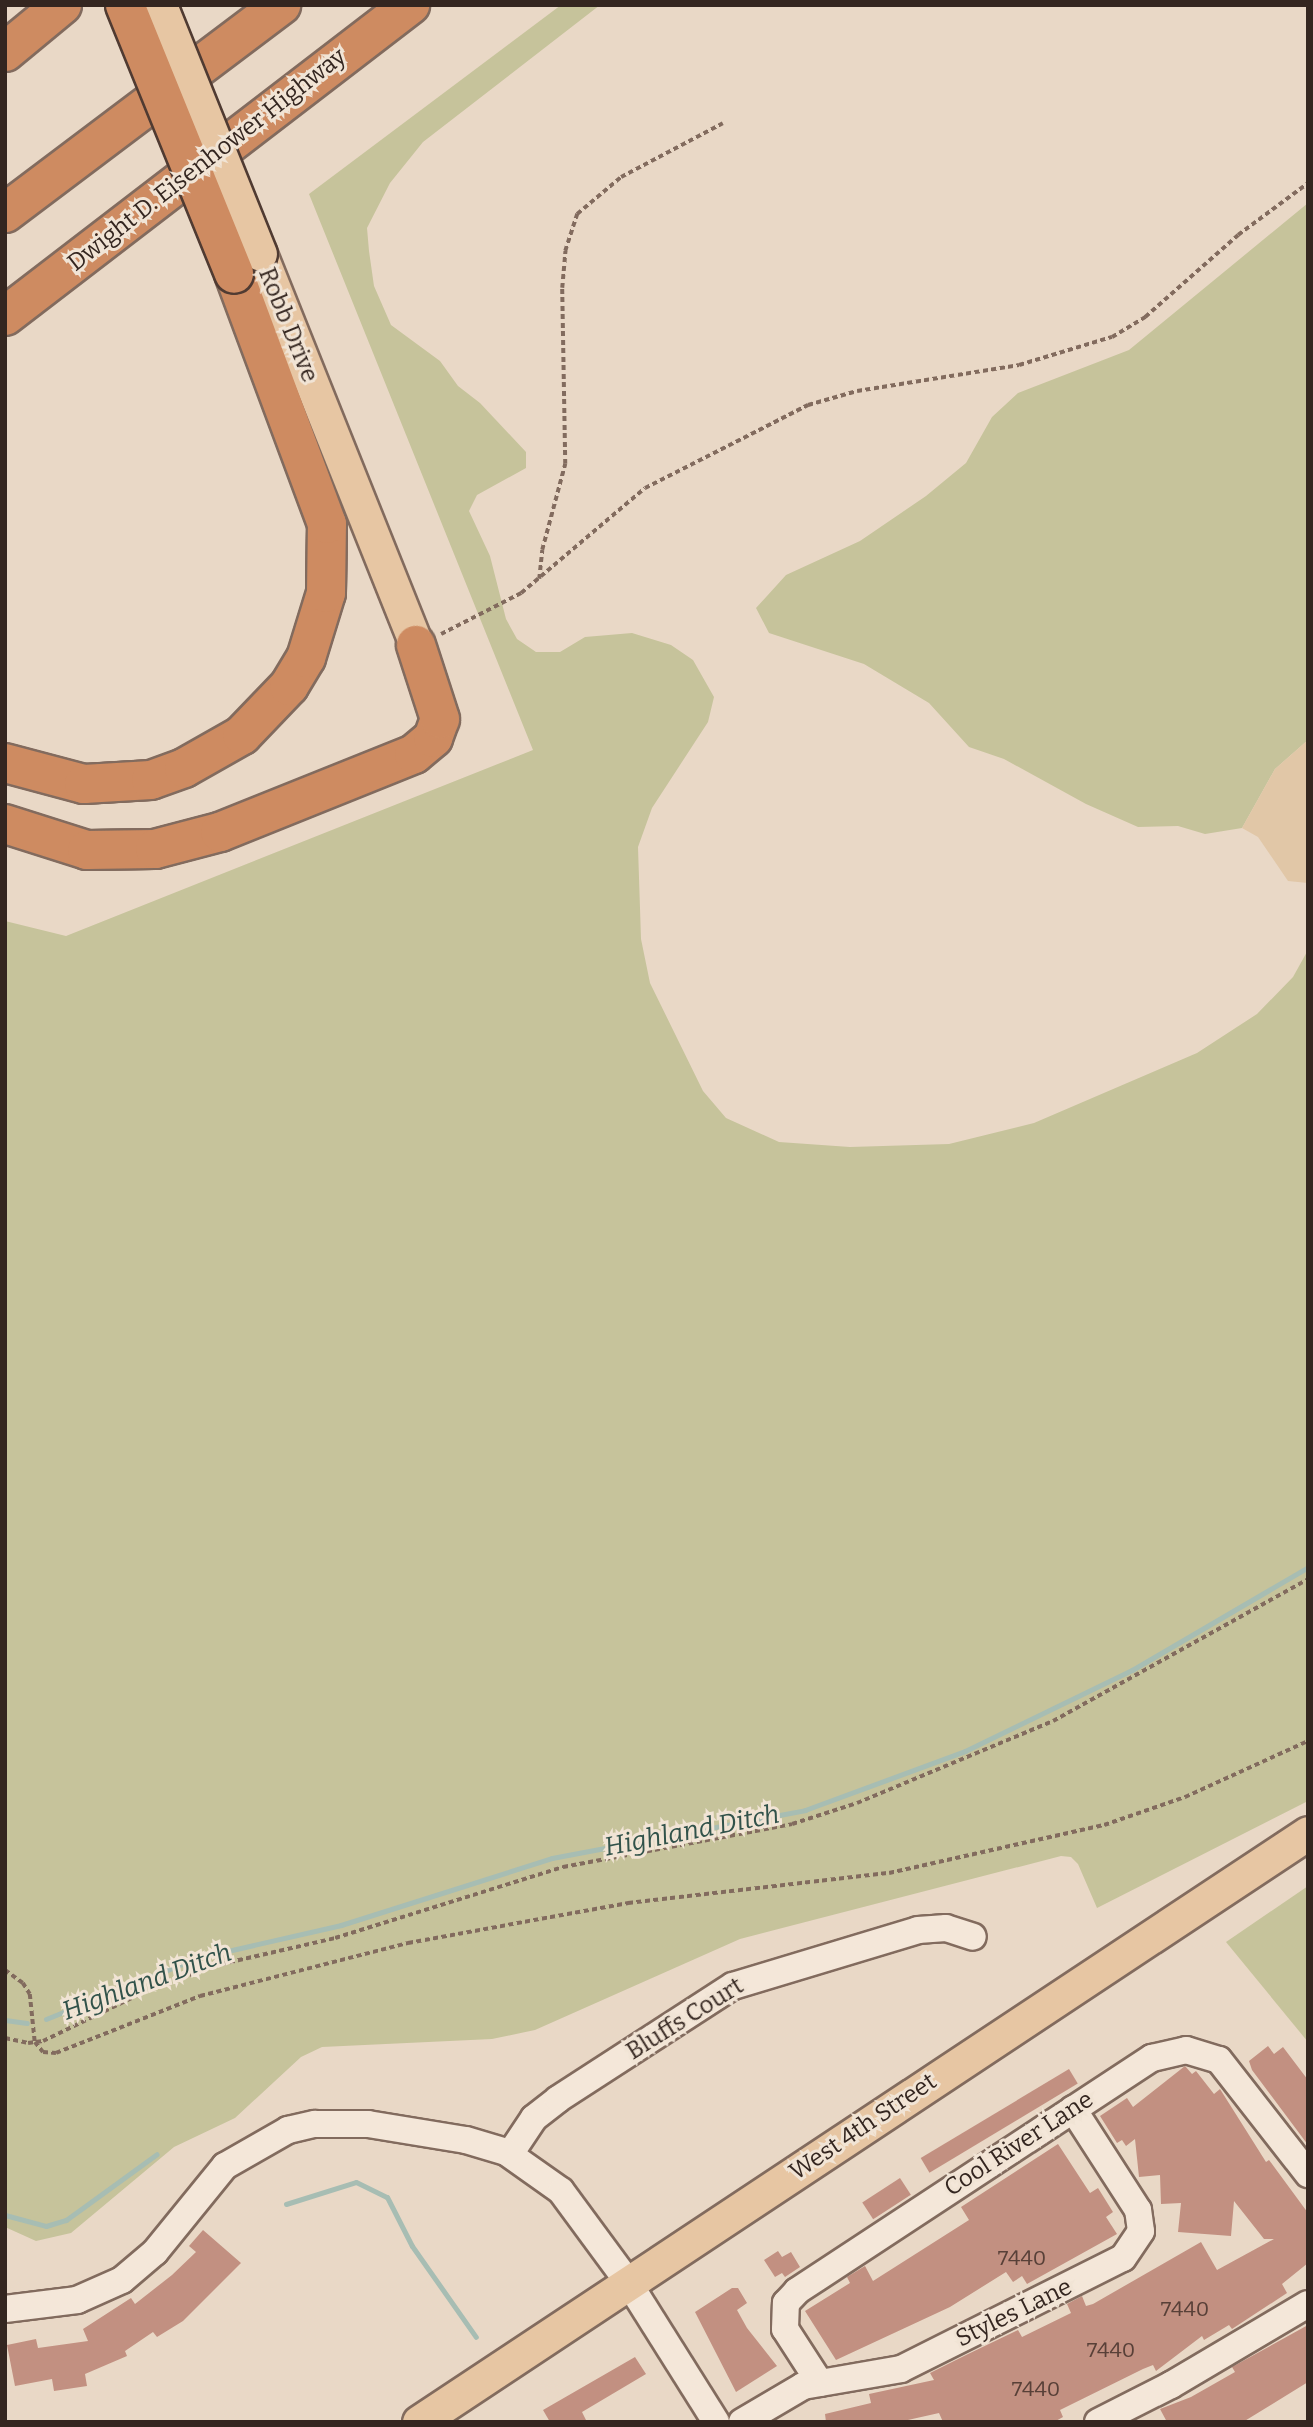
<!DOCTYPE html>
<html>
<head>
<meta charset="utf-8">
<style>
  body { margin:0 }
  #map { position:relative; width:1313px; height:2427px; overflow:hidden; background:#e9d8c6; font-family:Bitter,serif }
  div>[style] { position:absolute }
  [style*='--x'] { left:calc(var(--x)*1px); top:calc(var(--y)*1px); width:calc(var(--w)*1px); rotate:calc(var(--a)*1deg) }
  .green>* { inset:0; background:#c6c39b }
  .sand>* { inset:0; background:#e1c7a7 }
  .stream>* { height:5px; margin:-2.5px; padding:0 2.5px; transform-origin:2.5px; border-radius:2.5px; background:#a7bdb3 }
  .building>* { inset:0; background:#c29081; transform-origin:0 0 }
  .path>* { height:3.5px; margin-top:-1.75px; transform-origin:0; background:repeating-linear-gradient(90deg,#826b5e 0 5px,transparent 0 8.5px) }
  .roads { filter:drop-shadow(2px 0 #826b5e) drop-shadow(-2px 0 #826b5e) drop-shadow(0 2px #826b5e) drop-shadow(0 -2px #826b5e) }
  .minor>* { height:26px; margin:-13px; padding:0 13px; transform-origin:13px; border-radius:13px; background:#f4e7d9 }
  .major>* { height:33px; margin:-16.5px; padding:0 16.5px; transform-origin:16.5px; border-radius:16.5px; background:#e7c6a3 }
  .highway>* { height:38px; margin:-19px; padding:0 19px; transform-origin:19px; border-radius:19px; background:#ce8b61 }
  .bridges { filter:drop-shadow(2px 0 #503b32) drop-shadow(-2px 0 #503b32) drop-shadow(0 2px #503b32) drop-shadow(0 -2px #503b32) }
  .major-bridge>* { height:33px; margin:-16.5px; padding:0 16.5px; transform-origin:16.5px; border-radius:16.5px; background:#e7c6a3 }
  .highway-bridge>* { height:38px; margin:-19px; padding:0 19px; transform-origin:19px; border-radius:19px; background:#ce8b61 }
  span { translate:-50% -50%; white-space:nowrap; text-align:center; line-height:1.15; -webkit-text-stroke:6px #f1e4d5; paint-order:stroke }
  .number-label { font-size:21px; color:#584038 }
  .number-label span { -webkit-text-stroke-width:0 }
  .street-label { font-size:24px; color:#342620 }
  .water-label { font-size:26px; color:#31524a; font-style:italic }
  .frame { position:absolute; inset:0; border:7px solid #342620; pointer-events:none }
</style>
</head>
<body>
<div id="map">
  <div class="green">
    <div style="clip-path:polygon(561px 5px,600px 5px,423px 142px,390px 183px,367px 228px,369px 251px,374px 286px,391px 325px,440px 361px,458px 386px,480px 403px,526px 452px,526px 468px,477px 495px,469px 511px,490px 556px,506px 619px,517px 639px,536px 652px,560px 652px,585px 637px,632px 633px,671px 645px,693px 660px,714px 697px,708px 722px,652px 808px,638px 847px,641px 939px,650px 983px,703px 1091px,726px 1118px,779px 1142px,850px 1147px,949px 1144px,1034px 1123px,1197px 1053px,1257px 1014px,1293px 977px,1308px 950px,1308px 1801px,1097px 1908px,1078px 1864px,1071px 1857px,1061px 1856px,740px 1939px,535px 2030px,492px 2039px,322px 2047px,301px 2057px,235px 2118px,174px 2147px,71px 2233px,36px 2241px,5px 2227px,5px 921px,66px 936px,533px 750px,309px 194px)"></div>
    <div style="clip-path:polygon(1308px 203px,1308px 740px,1275px 769px,1242px 828px,1205px 834px,1178px 826px,1138px 827px,1086px 804px,1004px 759px,969px 747px,929px 703px,864px 664px,769px 633px,756px 608px,786px 575px,860px 541px,926px 496px,966px 463px,992px 417px,1018px 393px,1129px 350px)"></div>
    <div style="clip-path:polygon(1308px 1886px,1308px 2042px,1226px 1942px)"></div>
  </div>
  <div class="sand">
    <div style="clip-path:polygon(1308px 740px,1308px 883px,1288px 881px,1258px 837px,1242px 828px,1275px 769px)"></div>
  </div>
  <div class="stream">
    <div style="--x:46;--y:2019;--w:163;--a:-22"></div>
    <div style="--x:197;--y:1958;--w:148;--a:-12.9"></div>
    <div style="--x:341;--y:1925;--w:221;--a:-17.6"></div>
    <div style="--x:552;--y:1858;--w:258;--a:-10.7"></div>
    <div style="--x:805;--y:1810;--w:171;--a:-20.2"></div>
    <div style="--x:965;--y:1751;--w:186;--a:-25.9"></div>
    <div style="--x:1132;--y:1670;--w:204;--a:-30.3"></div>
    <div style="--x:5;--y:2020;--w:22;--a:8"></div>
    <div style="--x:286;--y:2204;--w:73;--a:-17.4"></div>
    <div style="--x:356;--y:2182;--w:34;--a:26"></div>
    <div style="--x:387;--y:2197;--w:55;--a:63"></div>
    <div style="--x:412;--y:2246;--w:111;--a:54.9"></div>
    <div style="--x:5;--y:2215;--w:42;--a:15"></div>
    <div style="--x:46;--y:2226;--w:21;--a:-17"></div>
    <div style="--x:66;--y:2220;--w:112;--a:-36"></div>
  </div>
  <div class="building">
    <div style="clip-path:polygon(1268px 2046px,1274px 2054px,1283px 2047px,1308px 2080px,1308px 2145px,1252px 2070px,1249px 2061px)"></div>
    <div style="clip-path:polygon(1185px 2066px,1192px 2074px,1196px 2071px,1214px 2094px,1220px 2089px,1266px 2162px,1269px 2160px,1308px 2213px,1308px 2263px,1282px 2284px,1287px 2293px,1232px 2329px,1229px 2325px,1204px 2340px,1202px 2336px,1156px 2371px,1153px 2365px,1143px 2369px,1060px 2410px,1063px 2417px,1054px 2422px,943px 2422px,939px 2413px,899px 2422px,826px 2422px,825px 2414px,871px 2403px,869px 2394px,934px 2380px,930px 2373px,966px 2355px,1018px 2330px,1022px 2337px,1071px 2313px,1067px 2304px,1082px 2296px,1086px 2306px,1093px 2304px,1201px 2242px,1217px 2270px,1274px 2239px,1264px 2239px,1234px 2201px,1231px 2236px,1178px 2232px,1181px 2203px,1161px 2204px,1160px 2175px,1139px 2177px,1135px 2139px,1126px 2146px,1122px 2140px,1117px 2143px,1100px 2116px,1127px 2098px,1133px 2107px)"></div>
    <div style="left:1069px;top:2069px;width:17px;height:173px;rotate:59deg"></div>
    <div style="clip-path:polygon(1058px 2144px,1090px 2193px,1098px 2188px,1113px 2212px,1106px 2217px,1117px 2234px,1027px 2284px,1022px 2276px,1013px 2282px,1006px 2272px,950px 2307px,836px 2360px,805px 2311px,850px 2283px,847px 2277px,865px 2266px,873px 2281px,969px 2220px,961px 2207px)"></div>
    <div style="left:900px;top:2178px;width:20px;height:45px;rotate:57deg"></div>
    <div style="clip-path:polygon(203px 2230px,241px 2263px,183px 2321px,157px 2337px,153px 2332px,125px 2351px,127px 2356px,85px 2374px,87px 2386px,54px 2391px,52px 2379px,15px 2386px,7px 2345px,36px 2339px,38px 2348px,88px 2341px,83px 2329px,131px 2298px,135px 2304px,172px 2275px,196px 2252px,189px 2246px)"></div>
    <div style="clip-path:polygon(778px 2251px,782px 2257px,791px 2252px,800px 2267px,785px 2277px,782px 2273px,775px 2277px,764px 2260px)"></div>
    <div style="clip-path:polygon(732px 2288px,738px 2288px,747px 2303px,737px 2310px,747px 2328px,777px 2366px,736px 2392px,695px 2312px)"></div>
    <div style="clip-path:polygon(1308px 2325px,1308px 2382px,1243px 2422px,1167px 2422px,1160px 2409px,1191px 2397px,1235px 2372px,1232px 2367px)"></div>
    <div style="clip-path:polygon(635px 2357px,646px 2374px,582px 2412px,587px 2422px,550px 2422px,543px 2410px)"></div>
  </div>
  <div class="path">
    <div style="--x:539;--y:579;--w:29;--a:-84"></div>
    <div style="--x:542;--y:550;--w:89;--a:-75"></div>
    <div style="--x:565;--y:464;--w:176;--a:-91"></div>
    <div style="--x:562;--y:288;--w:37;--a:-85"></div>
    <div style="--x:565;--y:251;--w:39;--a:-72"></div>
    <div style="--x:577;--y:214;--w:57;--a:-40.1"></div>
    <div style="--x:621;--y:177;--w:115;--a:-27.9"></div>
    <div style="--x:441;--y:634;--w:90;--a:-27.1"></div>
    <div style="--x:521;--y:593;--w:162;--a:-40.3"></div>
    <div style="--x:645;--y:488;--w:183;--a:-27"></div>
    <div style="--x:808;--y:405;--w:51;--a:-15.9"></div>
    <div style="--x:857;--y:391;--w:164;--a:-9.1"></div>
    <div style="--x:1019;--y:365;--w:97;--a:-16.8"></div>
    <div style="--x:1112;--y:337;--w:39;--a:-31"></div>
    <div style="--x:1145;--y:317;--w:124;--a:-41.4"></div>
    <div style="--x:1238;--y:235;--w:87;--a:-36.6"></div>
    <div style="--x:5;--y:1970;--w:22;--a:36"></div>
    <div style="--x:23;--y:1983;--w:13;--a:58"></div>
    <div style="--x:30;--y:1994;--w:48;--a:84.1"></div>
    <div style="--x:35;--y:2042;--w:13;--a:51"></div>
    <div style="--x:43;--y:2052;--w:13;--a:4"></div>
    <div style="--x:56;--y:2053;--w:155;--a:-21.6"></div>
    <div style="--x:200;--y:1996;--w:215;--a:-14.3"></div>
    <div style="--x:408;--y:1943;--w:224;--a:-10.3"></div>
    <div style="--x:628;--y:1903;--w:263;--a:-6.6"></div>
    <div style="--x:889;--y:1873;--w:220;--a:-12.6"></div>
    <div style="--x:1104;--y:1825;--w:86;--a:-19.1"></div>
    <div style="--x:1185;--y:1797;--w:135;--a:-24.5"></div>
    <div style="--x:5;--y:2038;--w:24;--a:12"></div>
    <div style="--x:28;--y:2043;--w:15;--a:-8"></div>
    <div style="--x:43;--y:2041;--w:110;--a:-25.9"></div>
    <div style="--x:142;--y:1993;--w:76;--a:-20.8"></div>
    <div style="--x:213;--y:1966;--w:125;--a:-12.9"></div>
    <div style="--x:335;--y:1938;--w:239;--a:-17.3"></div>
    <div style="--x:563;--y:1867;--w:233;--a:-10.6"></div>
    <div style="--x:792;--y:1824;--w:68;--a:-17.9"></div>
    <div style="--x:857;--y:1803;--w:212;--a:-22.7"></div>
    <div style="--x:1053;--y:1721;--w:292;--a:-29.1"></div>
  </div>
  <div class="roads">
    <div class="minor">
      <div style="--x:510;--y:2154;--w:43;--a:-56.3"></div>
      <div style="--x:534;--y:2118;--w:31;--a:-38"></div>
      <div style="--x:558;--y:2099;--w:208;--a:-32.9"></div>
      <div style="--x:733;--y:1986;--w:193;--a:-16.8"></div>
      <div style="--x:918;--y:1930;--w:28;--a:-4"></div>
      <div style="--x:946;--y:1928;--w:28;--a:18"></div>
      <div style="--x:5;--y:2309;--w:73;--a:-7.1"></div>
      <div style="--x:77;--y:2300;--w:49;--a:-24"></div>
      <div style="--x:122;--y:2280;--w:43;--a:-40.3"></div>
      <div style="--x:155;--y:2252;--w:111;--a:-50.9"></div>
      <div style="--x:225;--y:2166;--w:73;--a:-29.7"></div>
      <div style="--x:288;--y:2130;--w:28;--a:-13"></div>
      <div style="--x:315;--y:2124;--w:53;--a:0"></div>
      <div style="--x:368;--y:2124;--w:99;--a:9.3"></div>
      <div style="--x:466;--y:2140;--w:42;--a:16.7"></div>
      <div style="--x:506;--y:2152;--w:67;--a:35.3"></div>
      <div style="--x:561;--y:2191;--w:113;--a:53.6"></div>
      <div style="--x:628;--y:2282;--w:165;--a:57.8"></div>
      <div style="--x:820;--y:2383;--w:64;--a:-122.9"></div>
      <div style="--x:785;--y:2329;--w:26;--a:-88"></div>
      <div style="--x:786;--y:2303;--w:16;--a:-47"></div>
      <div style="--x:797;--y:2291;--w:425;--a:-33.3"></div>
      <div style="--x:1152;--y:2058;--w:35;--a:-13"></div>
      <div style="--x:1186;--y:2050;--w:34;--a:17"></div>
      <div style="--x:1219;--y:2060;--w:145;--a:52"></div>
      <div style="--x:742;--y:2422;--w:71;--a:-30.5"></div>
      <div style="--x:803;--y:2386;--w:99;--a:-9.8"></div>
      <div style="--x:901;--y:2369;--w:248;--a:-26.6"></div>
      <div style="--x:1123;--y:2258;--w:32;--a:-56"></div>
      <div style="--x:1141;--y:2231;--w:21;--a:-98"></div>
      <div style="--x:1138;--y:2210;--w:120;--a:-122.8"></div>
      <div style="--x:1098;--y:2422;--w:82;--a:-26.9"></div>
      <div style="--x:1171;--y:2385;--w:159;--a:-30.6"></div>
    </div>
    <div class="major">
      <div style="--x:260;--y:254;--w:421;--a:68.2"></div>
      <div style="--x:419;--y:2422;--w:1066;--a:-33.53"></div>
    </div>
    <div class="highway">
      <div style="--x:5;--y:52;--w:74;--a:-39.5"></div>
      <div style="--x:5;--y:213;--w:346;--a:-37"></div>
      <div style="--x:5;--y:316;--w:511;--a:-37.52"></div>
      <div style="--x:5;--y:763;--w:82;--a:14.9"></div>
      <div style="--x:84;--y:784;--w:67;--a:-3.4"></div>
      <div style="--x:151;--y:780;--w:35;--a:-20"></div>
      <div style="--x:184;--y:768;--w:67;--a:-29.6"></div>
      <div style="--x:242;--y:735;--w:68;--a:-46.2"></div>
      <div style="--x:289;--y:686;--w:33;--a:-59"></div>
      <div style="--x:306;--y:658;--w:68;--a:-72.9"></div>
      <div style="--x:326;--y:593;--w:69;--a:-89.2"></div>
      <div style="--x:327;--y:524;--w:267;--a:-110.4"></div>
      <div style="--x:5;--y:824;--w:86;--a:17.6"></div>
      <div style="--x:87;--y:850;--w:68;--a:-0.8"></div>
      <div style="--x:155;--y:849;--w:67;--a:-14.7"></div>
      <div style="--x:220;--y:832;--w:209;--a:-21.9"></div>
      <div style="--x:414;--y:754;--w:25;--a:-40"></div>
      <div style="--x:433;--y:738;--w:20;--a:-70"></div>
      <div style="--x:440;--y:719;--w:78;--a:-108"></div>
    </div>
  </div>
  <div class="bridges">
    <div class="major-bridge">
      <div style="--x:160;--y:5;--w:268;--a:68.1"></div>
    </div>
    <div class="highway-bridge">
      <div style="--x:125;--y:5;--w:290;--a:67.9"></div>
    </div>
  </div>
  <div class="number-label">
    <span style="left:1022px;top:2258px">7440</span>
    <span style="left:1185px;top:2309px">7440</span>
    <span style="left:1111px;top:2350px">7440</span>
    <span style="left:1036px;top:2389px">7440</span>
  </div>
  <div class="street-label">
    <span style="left:207px;top:160px;rotate:-38deg">Dwight D. Eisenhower Highway</span>
    <span style="left:288px;top:325px;rotate:68deg">Robb Drive</span>
    <span style="left:685px;top:2019px;rotate:-32deg">Bluffs Court</span>
    <span style="left:863px;top:2127px;rotate:-34deg">West 4th Street</span>
    <span style="left:1019px;top:2144px;rotate:-33deg">Cool River Lane</span>
    <span style="left:1014px;top:2313px;rotate:-26deg">Styles Lane</span>
  </div>
  <div class="water-label">
    <span style="left:692px;top:1831px;rotate:-11deg">Highland Ditch</span>
    <span style="left:147px;top:1982px;rotate:-20deg">Highland Ditch</span>
  </div>
  <div class="frame"></div>
</div>
</body>
</html>
